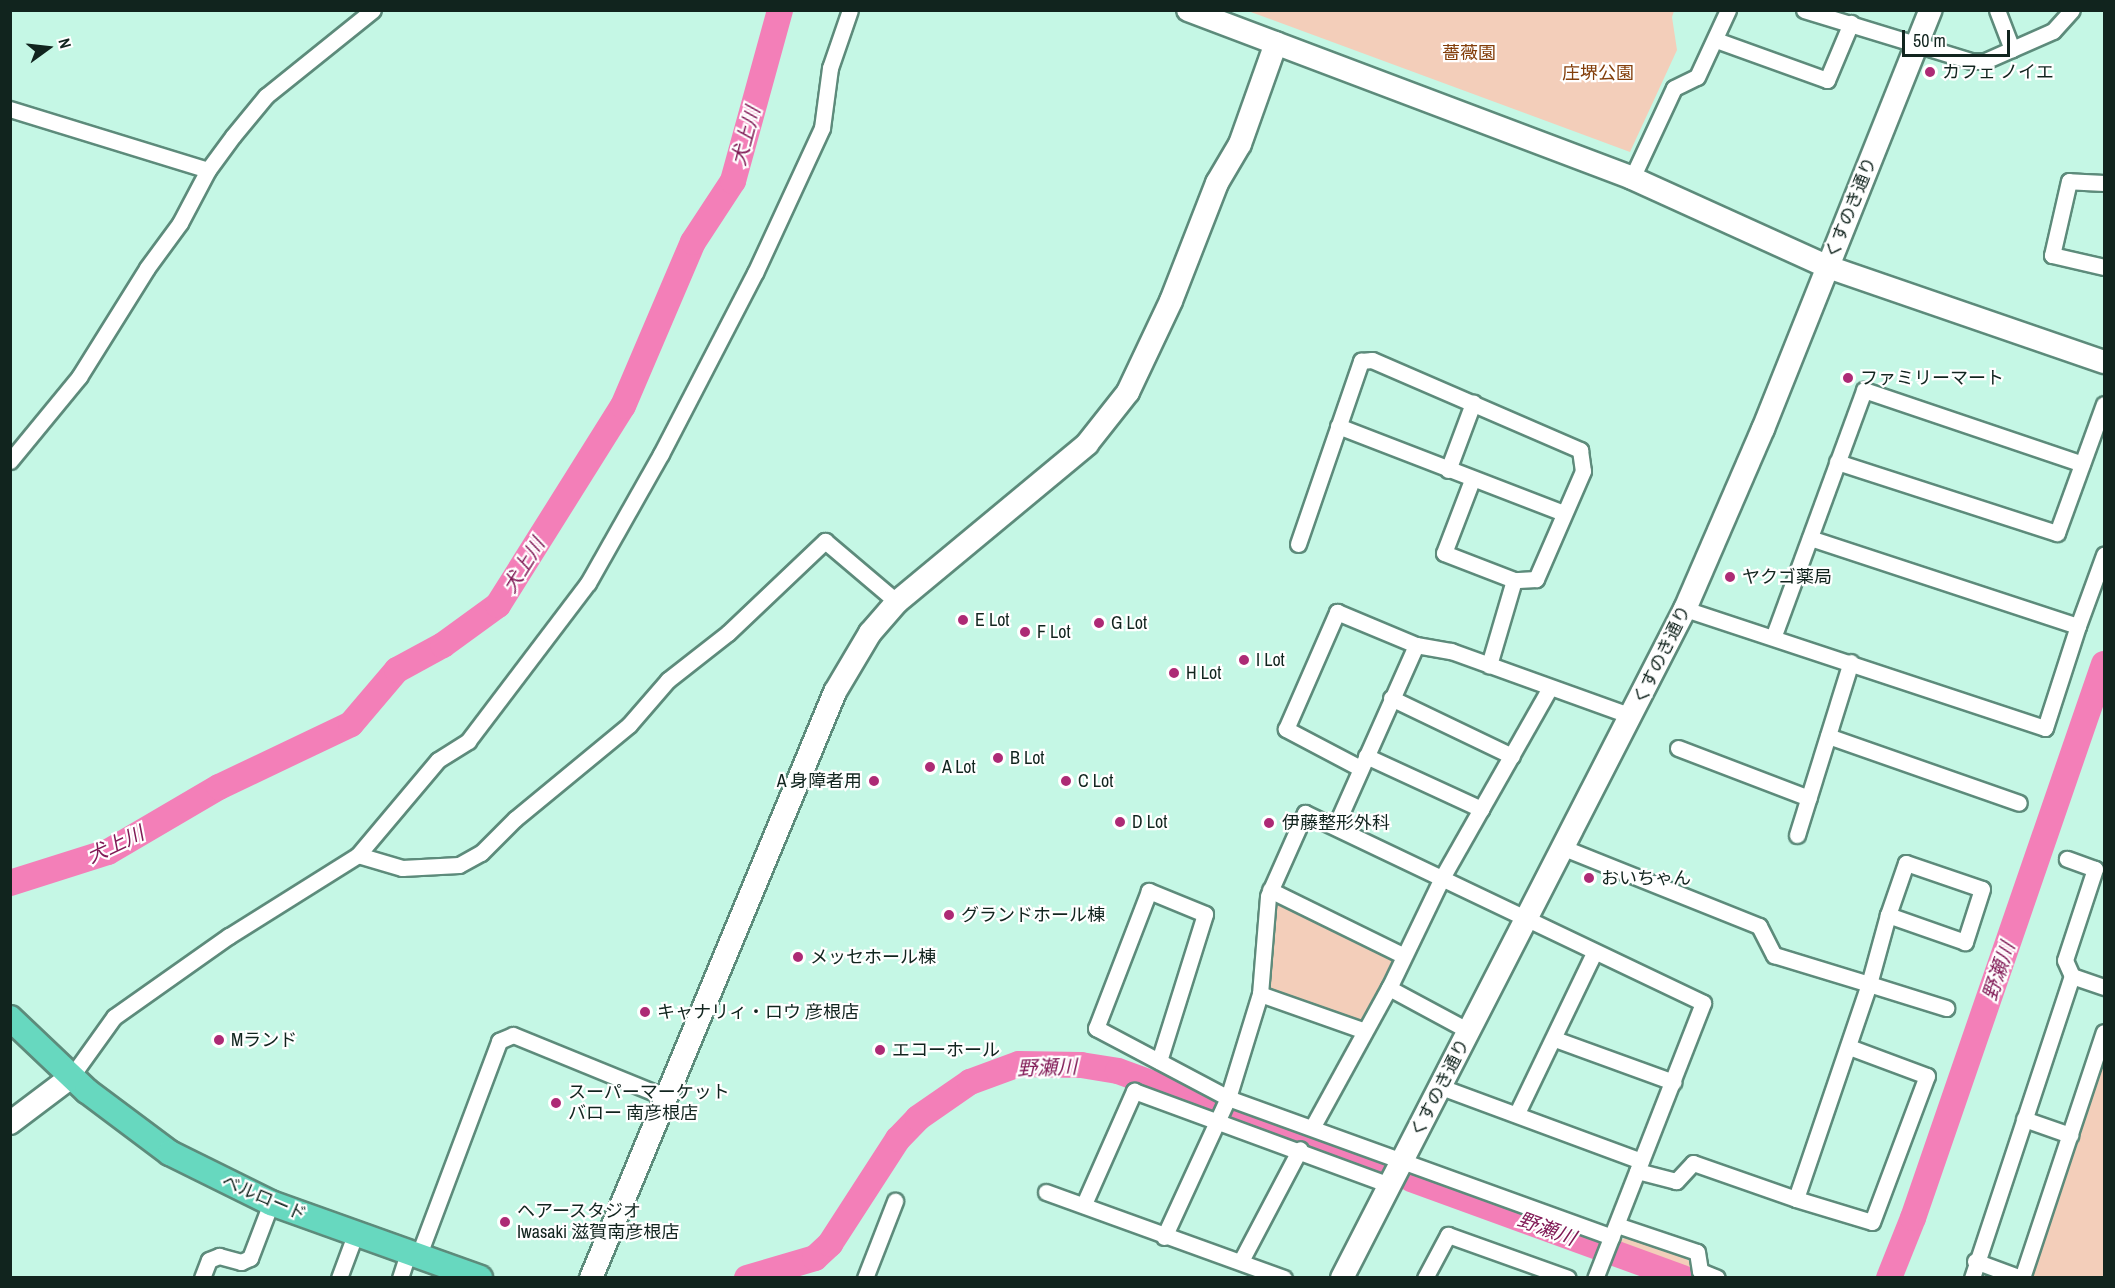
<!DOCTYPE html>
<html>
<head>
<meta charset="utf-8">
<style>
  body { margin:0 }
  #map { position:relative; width:2115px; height:1288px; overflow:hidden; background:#c5f7e5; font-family:"Archivo Narrow","Noto Sans JP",sans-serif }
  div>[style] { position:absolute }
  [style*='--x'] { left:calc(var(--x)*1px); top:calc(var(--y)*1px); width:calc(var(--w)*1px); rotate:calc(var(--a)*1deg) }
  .green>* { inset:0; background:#f3ceba }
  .river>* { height:26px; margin:-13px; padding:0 13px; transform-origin:13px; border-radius:13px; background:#f37fb8 }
  .roads { filter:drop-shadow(2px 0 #5d8b7b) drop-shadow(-2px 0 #5d8b7b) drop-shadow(0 2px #5d8b7b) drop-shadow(0 -2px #5d8b7b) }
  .street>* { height:15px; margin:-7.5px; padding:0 7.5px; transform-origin:7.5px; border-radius:7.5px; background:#fff }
  .secondary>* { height:22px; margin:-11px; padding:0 11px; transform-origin:11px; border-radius:11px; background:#fff }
  .primary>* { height:24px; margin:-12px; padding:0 12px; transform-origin:12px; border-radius:12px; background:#67d8bf }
  .dots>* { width:16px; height:16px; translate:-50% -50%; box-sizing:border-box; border:3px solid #fff; border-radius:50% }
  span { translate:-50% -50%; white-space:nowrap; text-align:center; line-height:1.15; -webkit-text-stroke:4.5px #fff; paint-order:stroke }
  .park-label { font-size:18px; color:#833e0a }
  .poi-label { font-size:18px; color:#11241e }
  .left { translate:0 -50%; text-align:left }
  .right { translate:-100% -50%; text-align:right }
  .street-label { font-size:18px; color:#11241e }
  .water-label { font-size:20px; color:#811a56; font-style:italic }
  .frame { position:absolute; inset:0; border:12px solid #11241e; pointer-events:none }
  .north { position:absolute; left:18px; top:18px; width:60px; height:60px; -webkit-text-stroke:4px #fff; paint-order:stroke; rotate:75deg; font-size:16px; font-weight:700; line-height:24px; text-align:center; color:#11241e }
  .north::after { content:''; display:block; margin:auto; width:21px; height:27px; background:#11241e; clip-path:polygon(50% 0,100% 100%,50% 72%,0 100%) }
  .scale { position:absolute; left:1902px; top:30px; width:108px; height:27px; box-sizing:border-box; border:3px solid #11241e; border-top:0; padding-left:8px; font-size:18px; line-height:21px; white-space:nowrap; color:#11241e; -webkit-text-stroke:4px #fff; paint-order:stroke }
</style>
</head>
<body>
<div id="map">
  <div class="green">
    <div style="clip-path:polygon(1248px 11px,1674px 11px,1672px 17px,1677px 50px,1630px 152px)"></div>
    <div style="clip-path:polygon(1276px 903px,1393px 956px,1395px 963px,1366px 1018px,1358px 1022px,1272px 992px,1265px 984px,1272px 907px)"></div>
    <div style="clip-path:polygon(2099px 1053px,2104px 1055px,2104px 1277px,2031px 1278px)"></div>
    <div style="clip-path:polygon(1631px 1235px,1675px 1251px,1689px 1261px,1693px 1274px,1617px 1246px,1618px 1241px)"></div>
  </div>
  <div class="river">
    <div style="--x:10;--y:883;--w:103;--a:-17.6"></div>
    <div style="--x:108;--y:852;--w:129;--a:-30.4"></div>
    <div style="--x:219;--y:787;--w:146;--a:-25.5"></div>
    <div style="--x:351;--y:724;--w:71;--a:-49.6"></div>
    <div style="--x:397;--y:670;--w:52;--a:-28.5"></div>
    <div style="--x:443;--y:645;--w:68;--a:-36"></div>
    <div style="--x:498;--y:605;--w:235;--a:-57.9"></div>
    <div style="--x:623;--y:406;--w:178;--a:-66.9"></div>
    <div style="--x:693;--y:242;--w:73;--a:-56.7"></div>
    <div style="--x:733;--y:181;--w:177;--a:-74.6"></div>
    <div style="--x:1411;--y:1179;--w:289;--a:20"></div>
    <div style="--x:747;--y:1278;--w:71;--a:-16.4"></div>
    <div style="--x:815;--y:1258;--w:21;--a:-43"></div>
    <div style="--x:830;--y:1244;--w:125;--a:-57.1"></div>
    <div style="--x:898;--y:1139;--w:29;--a:-46"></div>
    <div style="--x:918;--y:1118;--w:63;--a:-34.7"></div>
    <div style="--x:970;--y:1082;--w:52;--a:-20.2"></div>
    <div style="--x:1019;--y:1064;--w:62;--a:0.9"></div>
    <div style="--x:1081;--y:1065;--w:37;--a:9"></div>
    <div style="--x:1118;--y:1071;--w:281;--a:20"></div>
    <div style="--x:1889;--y:1278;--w:65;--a:-68.2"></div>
    <div style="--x:1913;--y:1218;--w:586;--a:-70.98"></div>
  </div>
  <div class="roads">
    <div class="street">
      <div style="--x:1804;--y:10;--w:175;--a:17"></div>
      <div style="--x:1971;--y:61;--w:14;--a:0"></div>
      <div style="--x:1985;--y:61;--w:74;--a:-23.8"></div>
      <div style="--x:2053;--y:31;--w:28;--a:-48"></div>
      <div style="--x:1997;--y:10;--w:42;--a:69"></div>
      <div style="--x:1716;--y:40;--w:118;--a:19.8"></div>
      <div style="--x:1827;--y:80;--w:62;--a:-67.2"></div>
      <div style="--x:10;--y:109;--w:207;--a:17.1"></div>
      <div style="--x:1632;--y:178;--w:99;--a:-65"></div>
      <div style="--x:1674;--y:88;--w:25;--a:-26"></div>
      <div style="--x:1697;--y:77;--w:74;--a:-65.2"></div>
      <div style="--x:2104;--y:183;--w:35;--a:-177"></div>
      <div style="--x:2069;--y:181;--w:76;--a:102.9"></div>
      <div style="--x:2052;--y:255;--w:53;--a:13"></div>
      <div style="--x:1338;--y:426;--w:241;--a:21.1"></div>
      <div style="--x:10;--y:461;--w:109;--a:-50.6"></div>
      <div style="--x:79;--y:377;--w:128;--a:-58"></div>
      <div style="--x:147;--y:268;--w:56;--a:-53.7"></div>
      <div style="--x:180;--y:223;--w:60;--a:-62.2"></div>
      <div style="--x:208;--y:170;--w:42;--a:-53.7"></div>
      <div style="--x:233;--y:136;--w:52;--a:-50.5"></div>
      <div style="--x:266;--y:96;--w:137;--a:-38.8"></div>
      <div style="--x:1837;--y:462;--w:231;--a:17.9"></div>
      <div style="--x:2057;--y:533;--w:137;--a:-70"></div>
      <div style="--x:1448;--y:470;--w:72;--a:-69.5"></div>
      <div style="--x:1472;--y:480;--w:78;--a:111"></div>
      <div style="--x:1444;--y:553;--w:75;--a:21.1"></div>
      <div style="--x:1810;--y:538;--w:282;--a:18.2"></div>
      <div style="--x:2078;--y:626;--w:76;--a:-69.9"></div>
      <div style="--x:1298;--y:544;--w:194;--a:-71"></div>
      <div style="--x:1361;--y:361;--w:11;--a:-5"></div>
      <div style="--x:1372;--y:360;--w:227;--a:23.4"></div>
      <div style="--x:1580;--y:450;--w:21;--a:82"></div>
      <div style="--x:1583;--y:471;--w:118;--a:113.5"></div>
      <div style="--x:1536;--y:579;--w:22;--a:177"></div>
      <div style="--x:1514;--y:580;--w:89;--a:106.4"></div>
      <div style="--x:1685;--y:609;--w:379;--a:18.3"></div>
      <div style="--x:2045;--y:728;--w:107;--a:-72.1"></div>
      <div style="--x:1774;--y:635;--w:261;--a:-69.8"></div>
      <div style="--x:1864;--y:390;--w:230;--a:18.7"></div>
      <div style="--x:1391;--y:698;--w:134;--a:25.6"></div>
      <div style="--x:1828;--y:736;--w:202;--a:19.3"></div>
      <div style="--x:1678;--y:748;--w:140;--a:20.9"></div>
      <div style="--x:1366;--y:756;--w:127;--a:24.7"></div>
      <div style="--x:1360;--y:768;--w:84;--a:-152.2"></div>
      <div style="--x:1286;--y:729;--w:128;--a:-66.4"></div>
      <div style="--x:1337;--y:612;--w:86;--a:22.7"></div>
      <div style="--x:1336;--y:825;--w:197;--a:-66"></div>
      <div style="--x:1416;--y:645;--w:36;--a:10"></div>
      <div style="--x:1451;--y:651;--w:192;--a:19.8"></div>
      <div style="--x:1797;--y:835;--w:181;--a:-72.7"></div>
      <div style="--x:1564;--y:848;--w:210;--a:21.8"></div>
      <div style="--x:1759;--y:926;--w:33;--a:63"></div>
      <div style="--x:1774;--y:955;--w:99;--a:17"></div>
      <div style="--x:1869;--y:984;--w:227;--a:108.8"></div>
      <div style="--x:1796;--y:1199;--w:109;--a:-160.7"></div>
      <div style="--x:1693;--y:1163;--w:25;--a:133"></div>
      <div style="--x:1676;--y:1181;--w:40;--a:-165.6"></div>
      <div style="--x:358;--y:855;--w:46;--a:16.5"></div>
      <div style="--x:402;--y:868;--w:57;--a:-3"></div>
      <div style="--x:459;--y:865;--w:25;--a:-29"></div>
      <div style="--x:481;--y:853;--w:48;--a:-45"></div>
      <div style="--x:515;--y:819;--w:148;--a:-39.5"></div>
      <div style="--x:629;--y:725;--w:60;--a:-49.1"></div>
      <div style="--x:668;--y:680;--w:76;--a:-38.1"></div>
      <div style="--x:728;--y:633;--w:134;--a:-43.5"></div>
      <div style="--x:825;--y:541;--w:94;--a:40.3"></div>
      <div style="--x:1270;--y:890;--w:149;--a:26.2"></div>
      <div style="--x:1888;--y:915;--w:55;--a:-70.9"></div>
      <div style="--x:1906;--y:863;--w:80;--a:18.9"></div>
      <div style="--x:1982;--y:889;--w:56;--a:107.8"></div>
      <div style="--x:1965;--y:942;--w:82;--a:-160.7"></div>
      <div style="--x:1888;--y:915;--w:72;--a:105.4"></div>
      <div style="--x:1869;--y:984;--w:81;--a:17.3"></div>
      <div style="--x:2072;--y:976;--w:34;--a:19"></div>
      <div style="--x:1389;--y:988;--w:91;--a:28.3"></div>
      <div style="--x:1260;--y:994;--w:111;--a:19.4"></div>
      <div style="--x:1555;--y:1039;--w:126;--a:20"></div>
      <div style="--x:1159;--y:1061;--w:154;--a:-72.6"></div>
      <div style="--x:1205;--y:914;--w:61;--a:-157.7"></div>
      <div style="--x:1149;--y:891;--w:147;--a:111.1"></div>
      <div style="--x:1096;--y:1028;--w:149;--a:27.9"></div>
      <div style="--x:1228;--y:1098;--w:408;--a:19.9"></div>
      <div style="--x:71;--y:1077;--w:74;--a:-54.4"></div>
      <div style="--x:114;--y:1017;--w:141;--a:-35.2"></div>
      <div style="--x:229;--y:936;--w:152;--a:-32.1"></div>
      <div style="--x:358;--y:855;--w:124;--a:-49.9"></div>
      <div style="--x:438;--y:760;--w:36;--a:-32"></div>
      <div style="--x:468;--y:741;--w:198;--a:-52.8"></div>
      <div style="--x:588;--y:583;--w:148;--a:-60.5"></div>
      <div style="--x:661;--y:454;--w:204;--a:-62.6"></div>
      <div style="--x:755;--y:273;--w:160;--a:-65.2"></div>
      <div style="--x:822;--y:128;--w:61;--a:-82.4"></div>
      <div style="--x:830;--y:68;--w:61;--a:-71"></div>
      <div style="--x:1441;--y:1087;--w:213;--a:20.3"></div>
      <div style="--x:1517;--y:1113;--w:178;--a:-64.3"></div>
      <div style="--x:2024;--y:1119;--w:49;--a:19.2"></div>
      <div style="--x:1313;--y:1126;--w:158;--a:-61.2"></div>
      <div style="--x:1389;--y:988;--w:124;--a:-64.3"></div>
      <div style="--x:1443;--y:876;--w:216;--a:-60.4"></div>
      <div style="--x:1046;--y:1192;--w:253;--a:19.9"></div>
      <div style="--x:1796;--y:1199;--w:79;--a:16.8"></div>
      <div style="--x:1872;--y:1222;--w:156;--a:-69.4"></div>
      <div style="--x:1927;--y:1076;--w:83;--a:-159.6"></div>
      <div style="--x:1084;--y:1204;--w:124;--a:-66.1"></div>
      <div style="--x:1134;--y:1091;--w:273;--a:20.2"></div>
      <div style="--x:1617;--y:1225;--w:84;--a:18.6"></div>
      <div style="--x:1697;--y:1252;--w:19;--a:81"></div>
      <div style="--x:1700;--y:1271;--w:18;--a:22"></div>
      <div style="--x:1164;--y:1237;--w:153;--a:-65.3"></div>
      <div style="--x:1228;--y:1098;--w:109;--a:-72.9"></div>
      <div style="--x:1260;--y:994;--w:98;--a:-85.3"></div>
      <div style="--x:1268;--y:896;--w:91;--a:-66"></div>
      <div style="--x:1305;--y:813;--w:441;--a:25.5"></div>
      <div style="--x:1703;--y:1003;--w:295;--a:111.4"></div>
      <div style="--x:418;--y:1257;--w:231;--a:-69.4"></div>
      <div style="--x:499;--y:1041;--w:15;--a:-23"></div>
      <div style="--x:513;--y:1035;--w:164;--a:22.2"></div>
      <div style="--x:1242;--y:1259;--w:124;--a:-62.2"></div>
      <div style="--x:1975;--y:1261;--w:49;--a:20.3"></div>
      <div style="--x:202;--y:1278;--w:19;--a:-69"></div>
      <div style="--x:209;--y:1260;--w:11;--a:-22"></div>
      <div style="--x:219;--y:1256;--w:23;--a:15"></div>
      <div style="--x:241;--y:1262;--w:10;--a:-24"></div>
      <div style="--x:250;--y:1258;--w:59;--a:-69.1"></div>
      <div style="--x:339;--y:1278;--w:46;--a:-69.6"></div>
      <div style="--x:400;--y:1278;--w:26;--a:-72"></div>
      <div style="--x:865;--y:1278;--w:83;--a:-68.7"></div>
      <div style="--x:1425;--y:1278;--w:49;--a:-61.9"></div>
      <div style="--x:1448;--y:1235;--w:127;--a:19.7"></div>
      <div style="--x:1972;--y:1278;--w:318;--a:-71.7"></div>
      <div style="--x:2072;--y:976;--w:17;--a:-114"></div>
      <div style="--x:2065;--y:960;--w:96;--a:-71.8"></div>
      <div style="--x:2095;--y:869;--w:30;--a:-160"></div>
      <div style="--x:2022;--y:1278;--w:259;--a:-71.6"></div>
    </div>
    <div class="secondary">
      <div style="--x:1188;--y:10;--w:475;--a:20.7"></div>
      <div style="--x:1632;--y:178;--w:215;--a:24.4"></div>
      <div style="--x:1828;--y:267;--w:292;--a:19"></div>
      <div style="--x:10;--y:1123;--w:76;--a:-37"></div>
      <div style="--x:591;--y:1278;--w:635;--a:-67.39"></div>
      <div style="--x:835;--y:692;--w:69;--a:-59.3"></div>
      <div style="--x:870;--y:633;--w:41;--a:-48.9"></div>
      <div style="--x:897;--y:602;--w:247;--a:-39.7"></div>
      <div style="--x:1087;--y:444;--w:66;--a:-51.7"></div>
      <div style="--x:1128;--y:392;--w:101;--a:-64.7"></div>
      <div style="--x:1171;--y:301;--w:127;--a:-68.7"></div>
      <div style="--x:1217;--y:183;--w:45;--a:-59.5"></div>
      <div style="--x:1240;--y:144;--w:107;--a:-70.4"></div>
      <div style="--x:1342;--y:1278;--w:752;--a:-62.86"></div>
      <div style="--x:1685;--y:609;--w:196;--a:-66.6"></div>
      <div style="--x:1763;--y:429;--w:451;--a:-68.2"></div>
    </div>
    <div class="primary">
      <div style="--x:10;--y:1018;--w:106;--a:43.5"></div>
      <div style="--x:87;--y:1091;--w:104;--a:36.8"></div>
      <div style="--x:170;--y:1153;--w:113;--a:26.3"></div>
      <div style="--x:271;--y:1203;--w:222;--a:19.7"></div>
    </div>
  </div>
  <div class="dots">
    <div style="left:1930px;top:72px;background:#ad2a75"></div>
    <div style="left:1848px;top:378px;background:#ad2a75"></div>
    <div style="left:1730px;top:577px;background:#ad2a75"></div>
    <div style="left:963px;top:620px;background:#ad2a75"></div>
    <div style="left:1099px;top:623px;background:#ad2a75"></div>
    <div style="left:1025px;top:632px;background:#ad2a75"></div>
    <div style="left:1244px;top:660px;background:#ad2a75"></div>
    <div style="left:1174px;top:673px;background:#ad2a75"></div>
    <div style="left:998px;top:758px;background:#ad2a75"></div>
    <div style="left:930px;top:767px;background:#ad2a75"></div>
    <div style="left:874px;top:781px;background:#ad2a75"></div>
    <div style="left:1066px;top:781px;background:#ad2a75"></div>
    <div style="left:1120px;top:822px;background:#ad2a75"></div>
    <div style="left:1269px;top:823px;background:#ad2a75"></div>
    <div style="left:1589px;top:878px;background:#ad2a75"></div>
    <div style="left:949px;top:915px;background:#ad2a75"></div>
    <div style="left:798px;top:957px;background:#ad2a75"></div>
    <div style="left:645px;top:1012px;background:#ad2a75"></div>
    <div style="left:219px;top:1040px;background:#ad2a75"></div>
    <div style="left:880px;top:1050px;background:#ad2a75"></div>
    <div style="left:556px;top:1103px;background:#ad2a75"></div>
    <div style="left:505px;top:1222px;background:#ad2a75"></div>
  </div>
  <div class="park-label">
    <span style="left:1469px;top:53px">薔薇園</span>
    <span style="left:1598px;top:73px">庄堺公園</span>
  </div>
  <div class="poi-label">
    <span class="left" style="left:1942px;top:72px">カフェ ノイエ</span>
    <span class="left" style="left:1860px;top:378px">ファミリーマート</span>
    <span class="left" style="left:1742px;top:577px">ヤクゴ薬局</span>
    <span class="left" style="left:975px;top:620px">E Lot</span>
    <span class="left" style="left:1111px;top:623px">G Lot</span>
    <span class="left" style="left:1037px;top:632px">F Lot</span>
    <span class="left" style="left:1256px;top:660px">I Lot</span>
    <span class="left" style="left:1186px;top:673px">H Lot</span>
    <span class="left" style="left:1010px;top:758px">B Lot</span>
    <span class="left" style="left:942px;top:767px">A Lot</span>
    <span class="right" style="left:862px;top:781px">A 身障者用</span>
    <span class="left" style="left:1078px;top:781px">C Lot</span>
    <span class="left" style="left:1132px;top:822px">D Lot</span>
    <span class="left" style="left:1282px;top:823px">伊藤整形外科</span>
    <span class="left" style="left:1601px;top:878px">おいちゃん</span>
    <span class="left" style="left:961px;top:915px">グランドホール棟</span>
    <span class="left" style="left:810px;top:957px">メッセホール棟</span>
    <span class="left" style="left:657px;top:1012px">キャナリィ・ロウ 彦根店</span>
    <span class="left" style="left:231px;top:1040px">Mランド</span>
    <span class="left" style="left:892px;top:1050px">エコーホール</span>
    <span class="left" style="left:568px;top:1103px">スーパーマーケット<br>バロー 南彦根店</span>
    <span class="left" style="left:517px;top:1222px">ヘアースタジオ<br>Iwasaki 滋賀南彦根店</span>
  </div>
  <div class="street-label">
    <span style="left:1851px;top:208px;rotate:-68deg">くすのき通り</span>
    <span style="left:1662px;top:655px;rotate:-64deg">くすのき通り</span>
    <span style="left:1440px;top:1088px;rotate:-63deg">くすのき通り</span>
    <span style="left:264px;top:1198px;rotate:23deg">ベルロード</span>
  </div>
  <div class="water-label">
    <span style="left:745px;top:136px;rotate:-75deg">犬上川</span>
    <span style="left:523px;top:565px;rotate:-58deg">犬上川</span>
    <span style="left:115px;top:844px;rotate:-25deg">犬上川</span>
    <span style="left:1998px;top:971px;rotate:-71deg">野瀬川</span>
    <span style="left:1047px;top:1067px;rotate:-2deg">野瀬川</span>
    <span style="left:1547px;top:1228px;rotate:20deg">野瀬川</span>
  </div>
  <div class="frame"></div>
  <div class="north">N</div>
  <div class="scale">50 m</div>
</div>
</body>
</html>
